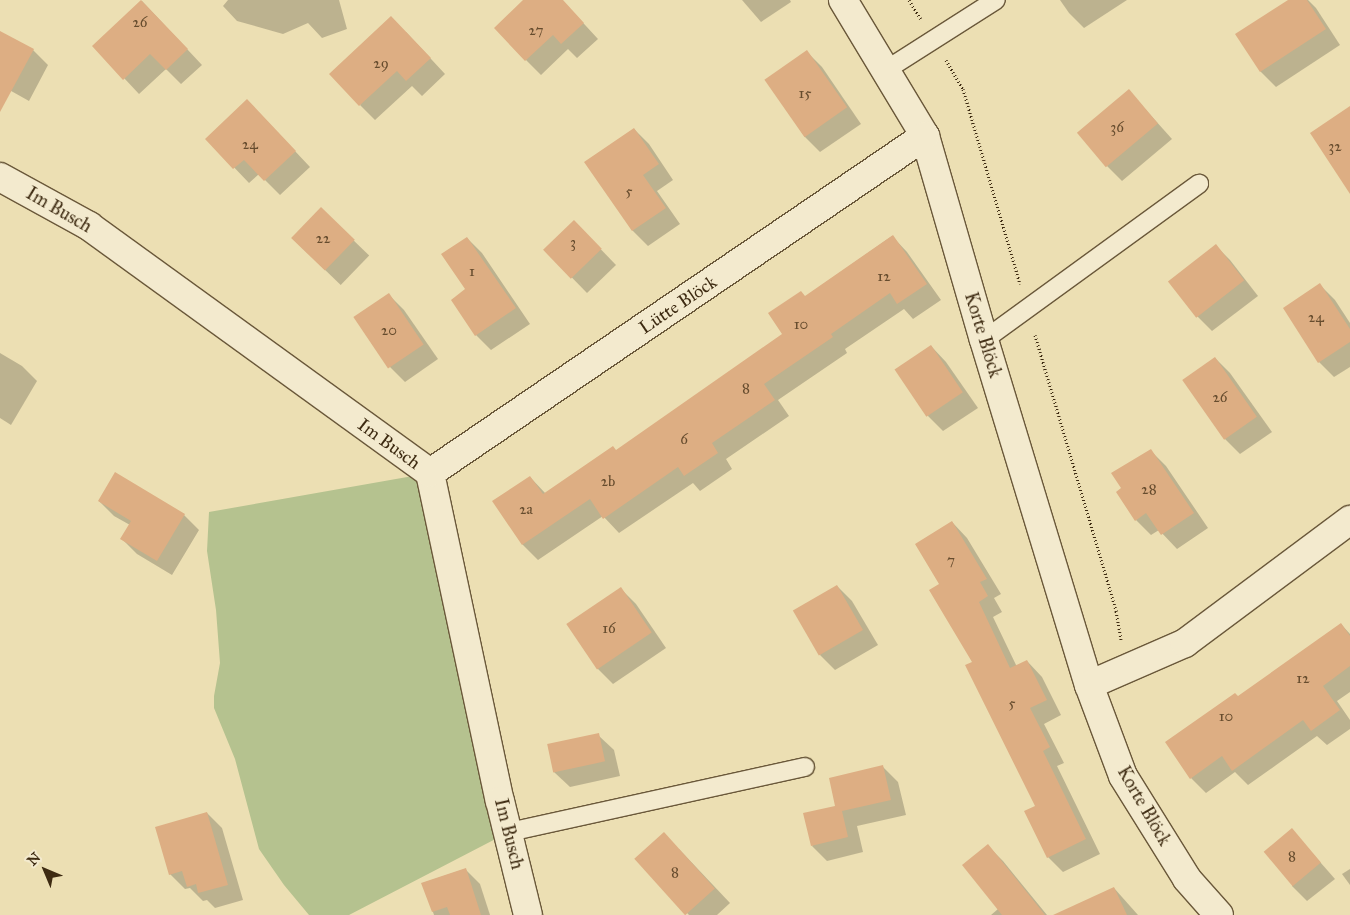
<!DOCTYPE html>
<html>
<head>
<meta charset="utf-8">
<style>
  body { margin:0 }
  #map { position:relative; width:1350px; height:915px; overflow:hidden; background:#ecdfb3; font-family:"IM FELL Great Primer",serif }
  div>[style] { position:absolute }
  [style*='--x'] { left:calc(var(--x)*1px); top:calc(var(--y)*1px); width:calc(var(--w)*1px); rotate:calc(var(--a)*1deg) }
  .green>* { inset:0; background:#b5c28f }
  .shadow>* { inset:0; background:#0003; transform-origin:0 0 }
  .building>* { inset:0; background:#ddae83; transform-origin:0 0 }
  .path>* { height:3px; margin-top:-1.5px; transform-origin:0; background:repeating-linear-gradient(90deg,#3e2b12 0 1px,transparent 0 3.5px) }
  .roads { filter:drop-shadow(1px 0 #6a583a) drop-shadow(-1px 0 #6a583a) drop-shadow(0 1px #6a583a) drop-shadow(0 -1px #6a583a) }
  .lane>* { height:18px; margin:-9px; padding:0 9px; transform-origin:9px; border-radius:9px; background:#f3eace }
  .street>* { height:28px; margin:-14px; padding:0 14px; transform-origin:14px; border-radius:14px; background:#f3eace }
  span { translate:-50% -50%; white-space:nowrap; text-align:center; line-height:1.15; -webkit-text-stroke:4px #f3eace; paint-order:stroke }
  .number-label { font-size:15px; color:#664c2e }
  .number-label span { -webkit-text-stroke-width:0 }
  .street-label { font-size:18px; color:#3e2b12 }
  .north { position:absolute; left:20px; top:845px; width:50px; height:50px; -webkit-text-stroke:4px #f3eace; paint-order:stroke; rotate:315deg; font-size:14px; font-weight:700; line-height:20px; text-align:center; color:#3e2b12 }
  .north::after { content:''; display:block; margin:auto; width:18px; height:22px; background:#3e2b12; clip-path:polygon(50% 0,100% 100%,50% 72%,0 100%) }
</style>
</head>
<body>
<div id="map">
  <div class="green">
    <div style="clip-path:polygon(430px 473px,509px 832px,349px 915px,309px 915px,284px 885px,259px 849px,235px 759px,214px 708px,214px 696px,220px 663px,216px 610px,207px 551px,209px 512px)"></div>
  </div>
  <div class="shadow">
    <div style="clip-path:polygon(228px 0,339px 0,347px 29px,322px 38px,308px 23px,283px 34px,237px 21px,223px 6px)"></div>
    <div style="clip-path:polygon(525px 0,562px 0,598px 39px,577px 58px,568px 49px,541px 75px,526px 60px)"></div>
    <div style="clip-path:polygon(742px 0,790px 0,791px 2px,761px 22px)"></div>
    <div style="clip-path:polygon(1060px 0,1127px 0,1084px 28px,1069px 13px)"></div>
    <div style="clip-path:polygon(1290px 0,1308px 0,1316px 8px,1340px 45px,1276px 87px,1261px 72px,1237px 35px)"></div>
    <div style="clip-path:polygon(142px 1px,202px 65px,181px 84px,166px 69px,139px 94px,94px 46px)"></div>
    <div style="clip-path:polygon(0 32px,33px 50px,48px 65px,29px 101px,4px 87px,0 95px)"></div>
    <div style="clip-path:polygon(406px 32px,445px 74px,422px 96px,412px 86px,375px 120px,360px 105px)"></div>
    <div style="clip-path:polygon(807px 52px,822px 67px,861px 124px,820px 152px,805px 137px,766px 80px)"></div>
    <div style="clip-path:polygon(1129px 91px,1172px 139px,1122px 181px,1107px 166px)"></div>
    <div style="clip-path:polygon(262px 116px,310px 167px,280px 195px,259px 174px,249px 183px,207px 139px)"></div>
    <div style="clip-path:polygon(634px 129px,649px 144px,673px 180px,657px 191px,680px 224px,648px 246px,633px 231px,586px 162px)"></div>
    <div style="left:321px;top:209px;width:67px;height:41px;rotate:44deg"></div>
    <div style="clip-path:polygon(892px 236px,907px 252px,941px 300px,913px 319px,904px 309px,845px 349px,847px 353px,778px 400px,789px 416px,726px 459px,732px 469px,700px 491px,693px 483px,619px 533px,603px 516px,538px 560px,523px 545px,494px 502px,530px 477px,546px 494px,616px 451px,784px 335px,805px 297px)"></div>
    <div style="clip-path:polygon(589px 237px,616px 265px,587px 293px,545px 250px)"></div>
    <div style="clip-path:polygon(467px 238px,482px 253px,530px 324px,491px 350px,476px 335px,452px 300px,467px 290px)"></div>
    <div style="clip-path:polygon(1215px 245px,1230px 260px,1258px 296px,1212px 331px,1197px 316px)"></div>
    <div style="clip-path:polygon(1320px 285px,1335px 300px,1350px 323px,1350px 367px,1334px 377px,1319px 362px)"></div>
    <div style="clip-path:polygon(389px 295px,404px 310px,438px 359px,405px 382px,390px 367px)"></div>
    <div style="clip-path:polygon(931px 346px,946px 362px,978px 408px,943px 431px,928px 416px)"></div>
    <div style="clip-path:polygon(0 353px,22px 366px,37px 381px,11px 425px,0 418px)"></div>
    <div style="clip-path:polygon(1215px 358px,1230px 373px,1272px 432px,1240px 454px,1225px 439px,1184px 380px)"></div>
    <div style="clip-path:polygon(1151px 451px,1166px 466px,1208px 528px,1177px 549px,1159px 530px,1151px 535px,1136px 520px,1123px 489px)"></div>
    <div style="clip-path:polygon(99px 501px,184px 515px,199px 530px,172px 575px,137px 554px,122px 539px,130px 525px,114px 516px)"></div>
    <div style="clip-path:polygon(952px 522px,967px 538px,1001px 594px,994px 598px,1002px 612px,993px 617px,1017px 667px,1027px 661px,1042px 677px,1061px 715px,1044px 724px,1064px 763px,1057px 766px,1100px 854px,1063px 872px,1048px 857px,1036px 807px,941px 585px)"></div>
    <div style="clip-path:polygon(837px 586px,852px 601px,878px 645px,835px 670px,820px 655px)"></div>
    <div style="clip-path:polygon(621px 589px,636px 604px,666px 648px,613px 684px,598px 669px,568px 625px)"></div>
    <div style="clip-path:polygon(1341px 624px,1350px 634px,1350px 692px,1337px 701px,1350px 720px,1350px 729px,1327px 745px,1317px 736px,1248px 785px,1235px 772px,1206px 793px,1191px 778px,1238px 697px)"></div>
    <div style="clip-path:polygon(598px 735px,614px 750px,620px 776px,570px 787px,554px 772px)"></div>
    <div style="clip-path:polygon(883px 767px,898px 782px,906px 815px,857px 826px,863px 852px,827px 861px,812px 846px,837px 807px)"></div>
    <div style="clip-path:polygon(207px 813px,222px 828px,243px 900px,215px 908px,207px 900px,203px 901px,190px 888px,185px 889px,170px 874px)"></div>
    <div style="clip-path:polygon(1292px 830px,1335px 879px,1307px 901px,1292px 886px)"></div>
    <div style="clip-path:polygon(988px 846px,1003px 861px,1047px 915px,991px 915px,998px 909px)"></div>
    <div style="clip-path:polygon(679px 849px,730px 903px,717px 915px,689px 915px,637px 859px)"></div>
    <div style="clip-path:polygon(465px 869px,480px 884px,490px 915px,434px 915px,423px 883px)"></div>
    <div style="clip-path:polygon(1350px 869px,1350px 885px,1342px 874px)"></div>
    <div style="clip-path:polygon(1114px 888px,1138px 915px,1082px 915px)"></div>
  </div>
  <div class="building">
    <div style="clip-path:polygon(141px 0,188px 49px,166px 70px,150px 54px,123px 80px,92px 46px)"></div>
    <div style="clip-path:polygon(523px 0,563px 0,584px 23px,561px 44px,553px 35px,525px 61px,494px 28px)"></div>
    <div style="clip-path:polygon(1288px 0,1307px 0,1326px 29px,1260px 72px,1235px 34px)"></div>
    <div style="clip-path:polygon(391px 16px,431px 58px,406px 81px,397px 71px,359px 106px,329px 74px)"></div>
    <div style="clip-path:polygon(0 31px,34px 49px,0 112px)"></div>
    <div style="left:807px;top:50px;width:70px;height:52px;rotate:55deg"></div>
    <div style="left:1129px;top:89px;width:45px;height:68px;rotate:50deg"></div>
    <div style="clip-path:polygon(247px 99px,296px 151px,264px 181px,244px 160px,233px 169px,205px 139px)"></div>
    <div style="clip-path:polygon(1350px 106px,1350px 194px,1310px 133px)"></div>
    <div style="clip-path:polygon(634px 128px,659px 164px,643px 175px,666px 208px,632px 231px,584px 162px)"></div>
    <div style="left:321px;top:207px;width:47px;height:43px;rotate:44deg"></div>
    <div style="left:574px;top:220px;width:40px;height:43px;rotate:46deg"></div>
    <div style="clip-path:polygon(893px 235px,927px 284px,897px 304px,890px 293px,831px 334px,833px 337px,764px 384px,775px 400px,712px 443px,718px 453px,684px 476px,678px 467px,603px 519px,590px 499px,522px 545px,492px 501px,530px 476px,543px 494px,613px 446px,616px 450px,782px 334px,768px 313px,801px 291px,805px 296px)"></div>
    <div style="clip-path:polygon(467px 237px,516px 308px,475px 336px,451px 300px,465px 289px,441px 254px)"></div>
    <div style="left:1216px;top:244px;width:46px;height:61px;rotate:52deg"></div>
    <div style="clip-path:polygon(1320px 283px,1350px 329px,1350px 342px,1318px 363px,1283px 308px)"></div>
    <div style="left:389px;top:293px;width:62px;height:43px;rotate:56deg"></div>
    <div style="left:931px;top:345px;width:57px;height:44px;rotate:56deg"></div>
    <div style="left:1215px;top:357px;width:73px;height:40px;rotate:55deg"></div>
    <div style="clip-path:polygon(1151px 449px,1194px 513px,1161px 535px,1146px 513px,1135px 521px,1116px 492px,1121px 488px,1111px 473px)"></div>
    <div style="clip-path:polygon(115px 472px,185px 514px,157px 561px,120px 539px,131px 521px,98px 501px)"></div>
    <div style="clip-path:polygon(952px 521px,987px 579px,980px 582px,988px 596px,979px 602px,1010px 668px,1027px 660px,1047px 700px,1030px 708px,1050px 747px,1043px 751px,1086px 839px,1047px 858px,1024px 811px,1035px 806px,965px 665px,972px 662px,929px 590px,939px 584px,915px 544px)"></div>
    <div style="left:837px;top:585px;width:52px;height:51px;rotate:60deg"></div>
    <div style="left:621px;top:587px;width:55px;height:66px;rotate:56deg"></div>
    <div style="clip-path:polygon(1341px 623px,1350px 636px,1350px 666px,1323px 686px,1340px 710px,1311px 731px,1303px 720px,1232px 771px,1222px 756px,1190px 779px,1165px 742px,1235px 693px,1238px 696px)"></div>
    <div style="left:599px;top:733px;width:29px;height:53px;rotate:78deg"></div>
    <div style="clip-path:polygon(883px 765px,891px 800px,842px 811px,848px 837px,811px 846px,803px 813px,835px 806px,829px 778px)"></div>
    <div style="clip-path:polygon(207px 812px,228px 885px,198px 893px,196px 884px,187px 887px,182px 871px,169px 875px,155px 827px)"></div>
    <div style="left:1292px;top:828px;width:45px;height:37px;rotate:50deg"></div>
    <div style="left:664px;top:832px;width:76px;height:40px;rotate:48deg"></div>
    <div style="clip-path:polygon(988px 844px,1013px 875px,1045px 915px,1002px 915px,962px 865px)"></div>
    <div style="clip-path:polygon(466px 868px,481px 915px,450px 915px,447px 907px,432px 912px,421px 883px)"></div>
    <div style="clip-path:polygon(1114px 887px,1127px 915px,1053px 915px)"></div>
  </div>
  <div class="path">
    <div style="--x:909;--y:0;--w:22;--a:58"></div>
    <div style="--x:946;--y:60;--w:34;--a:60"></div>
    <div style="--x:963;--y:89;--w:203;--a:73.7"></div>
    <div style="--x:1035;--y:335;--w:288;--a:73.6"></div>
    <div style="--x:1116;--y:611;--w:29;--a:80"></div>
  </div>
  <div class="roads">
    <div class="lane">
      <div style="--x:886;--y:70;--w:130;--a:-32.5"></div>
      <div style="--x:984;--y:340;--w:266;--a:-36"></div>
      <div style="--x:509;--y:832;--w:303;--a:-12.4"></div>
    </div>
    <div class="street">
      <div style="--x:843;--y:0;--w:159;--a:58.9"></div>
      <div style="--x:925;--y:136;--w:212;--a:73.9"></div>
      <div style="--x:984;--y:340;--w:361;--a:73.1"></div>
      <div style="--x:1089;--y:685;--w:97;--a:69.5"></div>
      <div style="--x:1123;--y:776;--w:121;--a:58.1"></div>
      <div style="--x:1187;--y:879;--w:48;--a:48.4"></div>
      <div style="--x:0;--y:177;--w:102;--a:28.8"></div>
      <div style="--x:89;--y:226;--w:421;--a:35.9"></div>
      <div style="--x:430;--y:473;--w:335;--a:78"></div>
      <div style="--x:500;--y:801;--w:117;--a:76.2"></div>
      <div style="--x:430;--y:473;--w:599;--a:-34.25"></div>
      <div style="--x:1089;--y:685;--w:105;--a:-23.6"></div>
      <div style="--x:1185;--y:643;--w:206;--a:-36.7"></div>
    </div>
  </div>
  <div class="number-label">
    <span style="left:140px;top:23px">26</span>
    <span style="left:536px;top:31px">27</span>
    <span style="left:381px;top:64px">29</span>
    <span style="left:805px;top:94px">15</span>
    <span style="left:1117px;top:128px">36</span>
    <span style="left:250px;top:145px">24</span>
    <span style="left:1335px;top:147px">32</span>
    <span style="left:629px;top:192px">5</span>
    <span style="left:323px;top:239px">22</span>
    <span style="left:573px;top:243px">3</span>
    <span style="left:472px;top:272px">1</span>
    <span style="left:884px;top:277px">12</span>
    <span style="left:1316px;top:318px">24</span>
    <span style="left:801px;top:325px">10</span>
    <span style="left:389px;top:331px">20</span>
    <span style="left:746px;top:389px">8</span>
    <span style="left:1220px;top:398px">26</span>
    <span style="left:684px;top:440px">6</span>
    <span style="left:608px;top:482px">2b</span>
    <span style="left:1149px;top:490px">28</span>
    <span style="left:526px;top:510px">2a</span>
    <span style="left:951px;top:561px">7</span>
    <span style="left:609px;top:629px">16</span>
    <span style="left:1303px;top:679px">12</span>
    <span style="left:1012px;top:704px">5</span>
    <span style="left:1226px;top:717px">10</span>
    <span style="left:1292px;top:857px">8</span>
    <span style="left:675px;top:873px">8</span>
  </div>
  <div class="street-label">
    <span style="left:59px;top:210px;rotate:30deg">Im Busch</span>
    <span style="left:678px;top:305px;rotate:-34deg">Lütte Blöck</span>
    <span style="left:983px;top:335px;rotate:73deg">Korte Blöck</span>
    <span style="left:389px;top:444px;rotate:36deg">Im Busch</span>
    <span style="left:1144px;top:806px;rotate:60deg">Korte Blöck</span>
    <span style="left:509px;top:834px;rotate:76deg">Im Busch</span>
  </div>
  <div class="north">N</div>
</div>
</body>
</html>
